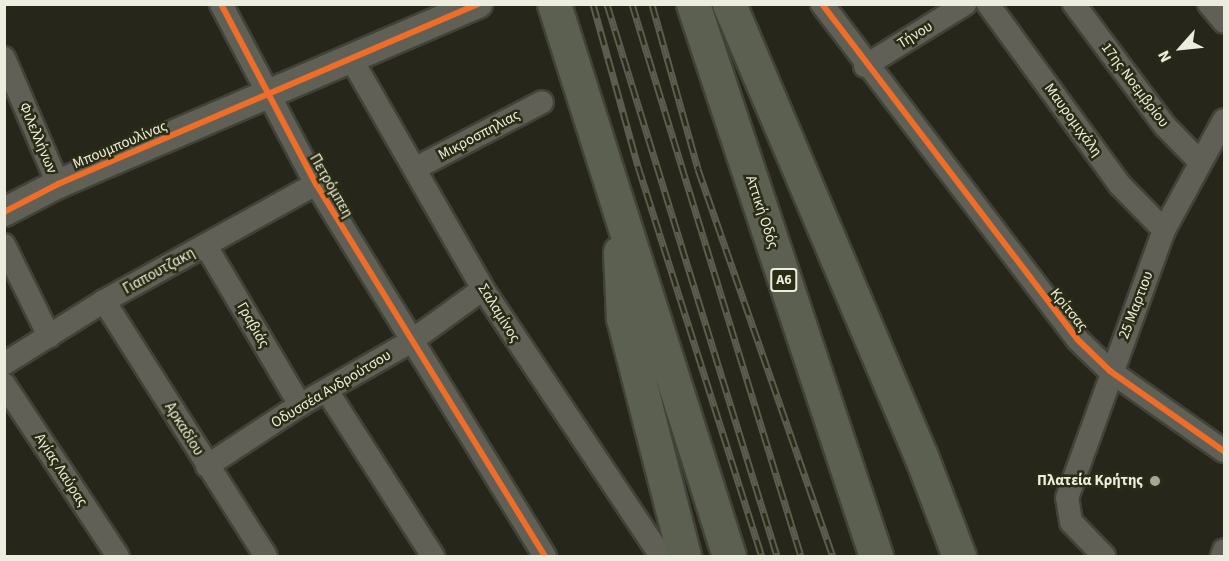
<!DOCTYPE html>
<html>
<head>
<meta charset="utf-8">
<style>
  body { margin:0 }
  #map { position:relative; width:1229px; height:561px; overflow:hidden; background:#26261a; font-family:"Source Sans 3",sans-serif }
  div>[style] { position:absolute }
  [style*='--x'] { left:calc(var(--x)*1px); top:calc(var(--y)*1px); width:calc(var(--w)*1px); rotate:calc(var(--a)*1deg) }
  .roads { filter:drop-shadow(2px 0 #424338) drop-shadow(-2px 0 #424338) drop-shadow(0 2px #424338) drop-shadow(0 -2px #424338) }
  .minor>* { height:22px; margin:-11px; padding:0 11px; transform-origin:11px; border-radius:11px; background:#606056 }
  .tertiary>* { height:28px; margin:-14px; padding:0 14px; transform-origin:14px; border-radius:14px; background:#606056 }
  .motorway>* { height:33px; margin:-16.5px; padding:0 16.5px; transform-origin:16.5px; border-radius:16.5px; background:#5b6051 }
  .rail>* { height:7px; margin-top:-3.5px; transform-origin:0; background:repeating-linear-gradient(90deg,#2b2c14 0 14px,#5c5c51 0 28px); box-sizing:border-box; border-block:2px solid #5c5c51 }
  .cycleway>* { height:6px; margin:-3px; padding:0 3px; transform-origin:3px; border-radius:3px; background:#ee6e29 }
  .dots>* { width:16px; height:16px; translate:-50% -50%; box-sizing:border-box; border:3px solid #2b2c14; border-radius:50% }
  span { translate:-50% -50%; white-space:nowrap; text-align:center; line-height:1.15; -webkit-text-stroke:5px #2b2c14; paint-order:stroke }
  .shield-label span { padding:2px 4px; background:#2b2c14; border:2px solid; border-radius:4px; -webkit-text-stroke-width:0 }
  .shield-label { font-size:14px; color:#ecedde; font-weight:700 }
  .street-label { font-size:15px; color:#ecedde }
  .poi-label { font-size:15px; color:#ecedde; font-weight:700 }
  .right { translate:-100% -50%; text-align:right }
  .frame { position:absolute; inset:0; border:6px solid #ecedde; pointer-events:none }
  .north { position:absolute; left:1151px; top:18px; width:60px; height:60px; -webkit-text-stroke:4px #2b2c14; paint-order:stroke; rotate:243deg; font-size:16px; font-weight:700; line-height:24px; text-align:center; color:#ecedde }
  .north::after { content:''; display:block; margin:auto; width:21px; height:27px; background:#ecedde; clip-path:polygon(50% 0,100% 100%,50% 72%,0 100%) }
</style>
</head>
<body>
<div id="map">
  <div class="roads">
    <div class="minor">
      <div style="--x:221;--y:4;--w:204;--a:62.2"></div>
      <div style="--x:316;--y:184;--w:437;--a:58.4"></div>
      <div style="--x:822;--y:4;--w:421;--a:52.7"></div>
      <div style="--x:1077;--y:339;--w:46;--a:44.1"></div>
      <div style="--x:1110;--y:371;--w:139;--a:35.1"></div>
      <div style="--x:988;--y:4;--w:224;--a:53.9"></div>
      <div style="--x:1120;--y:185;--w:63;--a:45.6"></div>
      <div style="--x:1074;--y:4;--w:152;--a:53.3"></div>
      <div style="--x:1165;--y:126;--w:50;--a:45.8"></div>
      <div style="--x:1209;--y:4;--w:23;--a:50"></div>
      <div style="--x:4;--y:58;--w:137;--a:66.8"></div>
      <div style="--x:352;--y:60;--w:264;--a:60.2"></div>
      <div style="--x:483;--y:289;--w:321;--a:56.3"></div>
      <div style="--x:865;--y:66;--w:118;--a:-31.8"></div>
      <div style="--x:416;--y:168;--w:142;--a:-27.6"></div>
      <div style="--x:4;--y:245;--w:102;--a:63.7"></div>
      <div style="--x:206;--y:246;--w:185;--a:59.4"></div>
      <div style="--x:104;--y:301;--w:302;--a:57.6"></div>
      <div style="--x:4;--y:364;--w:118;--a:-32.2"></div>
      <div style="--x:104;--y:301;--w:242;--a:-28.9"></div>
      <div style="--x:4;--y:384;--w:206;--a:56.5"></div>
      <div style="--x:327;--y:391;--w:196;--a:57.3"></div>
      <div style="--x:207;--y:466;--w:111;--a:-33.3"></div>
      <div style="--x:300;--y:405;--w:127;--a:-29.8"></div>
      <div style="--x:410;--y:342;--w:90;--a:-36"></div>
      <div style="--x:1104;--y:556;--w:47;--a:-134.1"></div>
      <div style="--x:1071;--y:522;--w:24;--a:-99"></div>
      <div style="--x:1067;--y:498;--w:285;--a:-70.1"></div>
      <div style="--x:1164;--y:230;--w:125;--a:-61.4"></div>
      <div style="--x:1222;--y:556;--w:6;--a:-72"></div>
    </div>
    <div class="tertiary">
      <div style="--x:4;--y:212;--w:61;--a:-27.4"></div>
      <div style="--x:58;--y:184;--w:457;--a:-23.2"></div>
    </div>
    <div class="motorway">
      <div style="--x:554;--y:4;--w:579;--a:72.41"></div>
      <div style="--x:693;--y:4;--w:582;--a:71.66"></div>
      <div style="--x:729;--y:4;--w:491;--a:67"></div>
      <div style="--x:921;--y:456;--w:107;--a:69.2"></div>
      <div style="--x:620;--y:252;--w:66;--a:87.4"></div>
      <div style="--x:623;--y:318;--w:246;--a:75.6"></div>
    </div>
  </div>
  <div class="rail">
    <div style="--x:593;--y:4;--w:168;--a:74.5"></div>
    <div style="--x:638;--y:166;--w:409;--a:72.4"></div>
    <div style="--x:607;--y:4;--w:578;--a:72.88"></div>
    <div style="--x:632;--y:4;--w:577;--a:72.98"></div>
    <div style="--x:652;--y:4;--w:171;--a:74.4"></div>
    <div style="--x:698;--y:169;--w:410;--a:70.8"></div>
  </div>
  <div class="cycleway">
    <div style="--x:221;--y:4;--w:204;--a:62.2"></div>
    <div style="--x:316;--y:184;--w:437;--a:58.4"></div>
    <div style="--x:822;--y:4;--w:421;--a:52.7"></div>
    <div style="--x:1077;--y:339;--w:46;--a:44.1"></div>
    <div style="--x:1110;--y:371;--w:139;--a:35.1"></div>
    <div style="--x:4;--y:212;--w:61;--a:-27.4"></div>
    <div style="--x:58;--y:184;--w:457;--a:-23.2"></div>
  </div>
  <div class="dots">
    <div style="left:1155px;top:481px;background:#a7a799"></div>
  </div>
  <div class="shield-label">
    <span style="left:784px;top:280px">Α6</span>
  </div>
  <div class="street-label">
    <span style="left:915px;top:35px;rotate:-32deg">Τήνου</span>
    <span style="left:1135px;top:85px;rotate:53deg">17ης Νοεμβρίου</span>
    <span style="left:1073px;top:120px;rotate:54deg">Μαυρομιχάλη</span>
    <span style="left:479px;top:135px;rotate:-28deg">Μικροσπηλιας</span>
    <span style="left:38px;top:138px;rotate:67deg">Φιλελλήνων</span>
    <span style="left:120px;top:145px;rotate:-23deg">Μπουμπουλίνας</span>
    <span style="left:331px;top:186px;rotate:60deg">Πετρόμπεη</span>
    <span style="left:762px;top:212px;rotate:72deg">Αττική Οδός</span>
    <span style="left:159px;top:271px;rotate:-29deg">Γιαπουτζακη</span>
    <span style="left:1136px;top:305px;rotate:-69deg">25 Μαρτιου</span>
    <span style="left:1069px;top:310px;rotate:51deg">Κρίτσας</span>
    <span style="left:499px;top:313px;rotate:58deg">Σαλαμίνος</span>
    <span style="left:253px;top:325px;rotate:60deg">Γραβιάς</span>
    <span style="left:331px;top:389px;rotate:-31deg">Οδυσσέα Ανδρούτσου</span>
    <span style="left:184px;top:429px;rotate:58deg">Αρκαδίου</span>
    <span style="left:61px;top:470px;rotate:57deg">Αγίας Λαύρας</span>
  </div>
  <div class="poi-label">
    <span class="right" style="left:1143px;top:481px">Πλατεία Κρήτης</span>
  </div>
  <div class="frame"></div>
  <div class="north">N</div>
</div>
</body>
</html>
